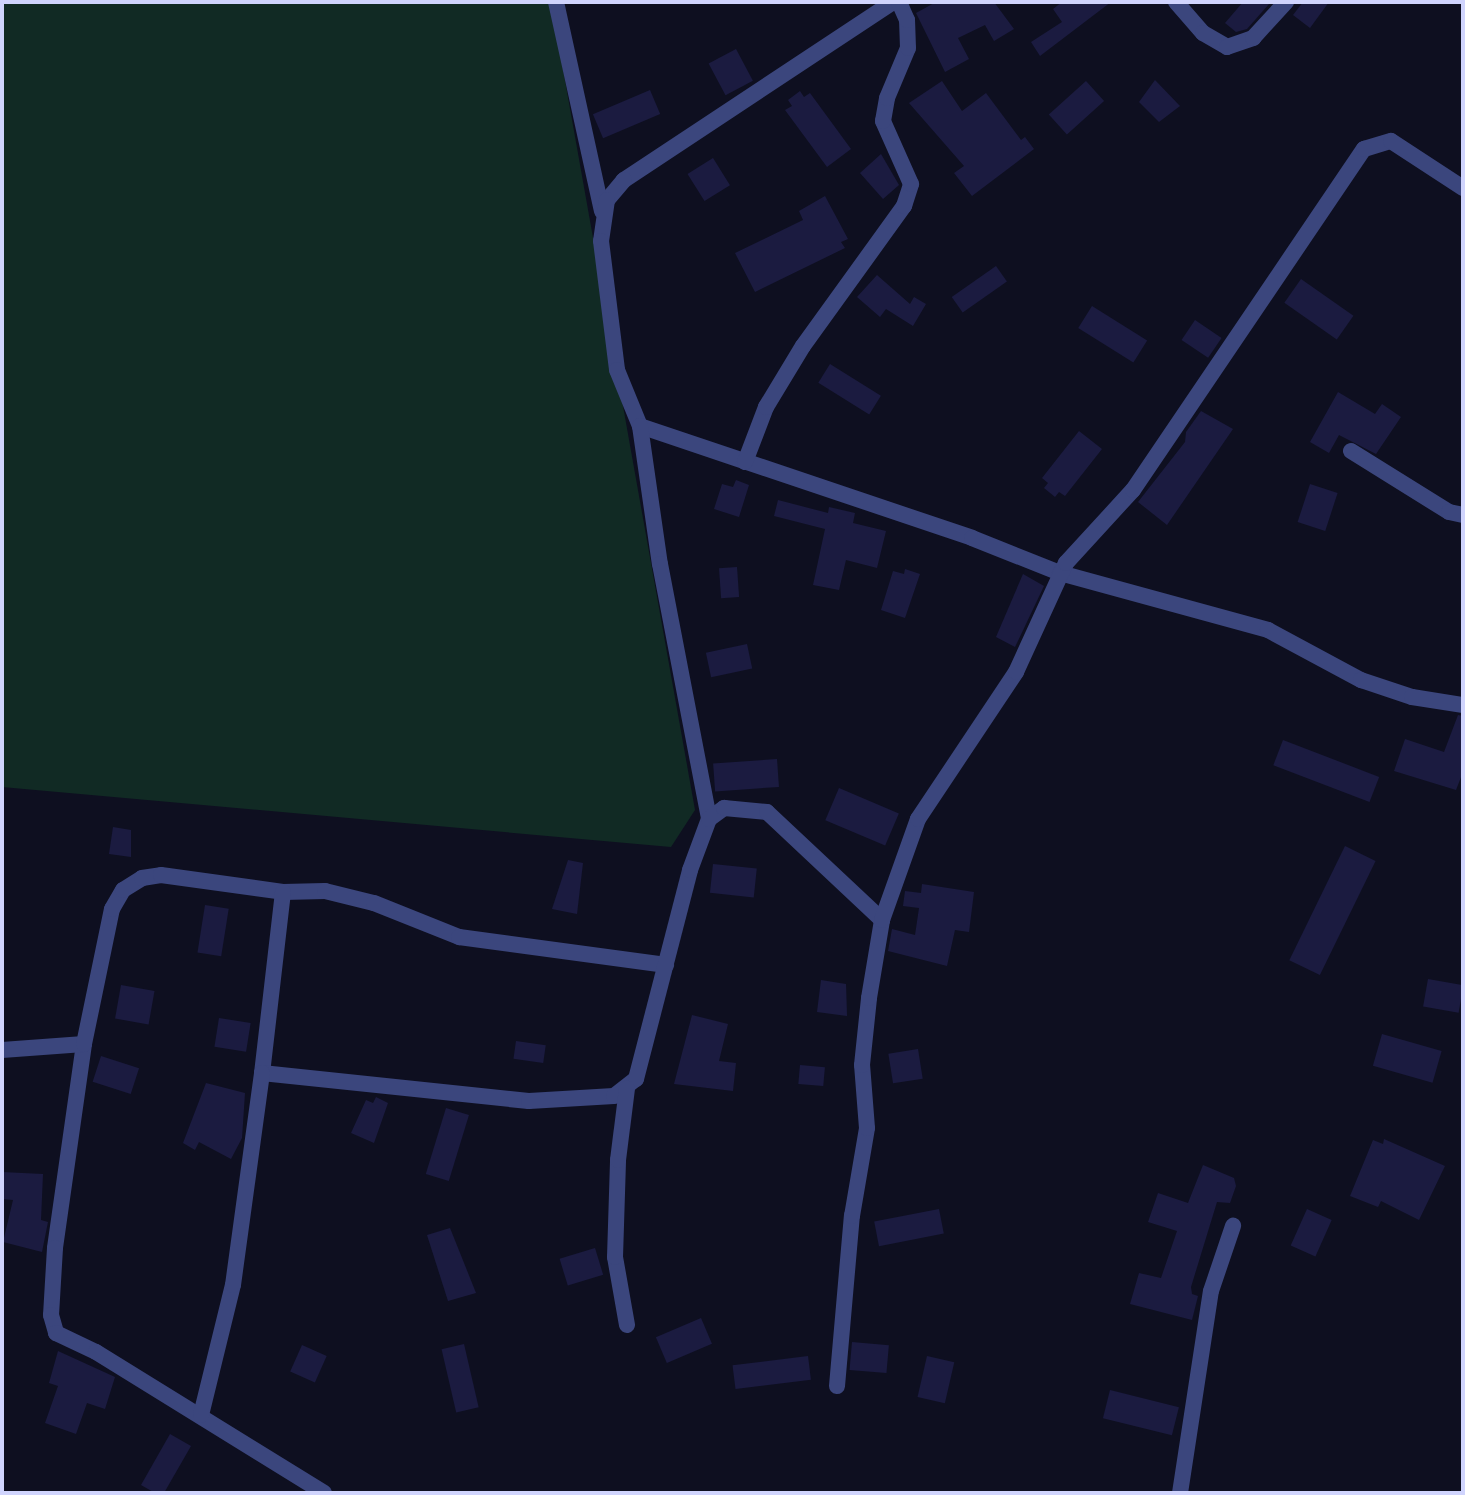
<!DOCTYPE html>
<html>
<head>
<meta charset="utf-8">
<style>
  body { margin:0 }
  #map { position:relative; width:1465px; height:1495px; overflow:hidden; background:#0e0f20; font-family:Manrope,sans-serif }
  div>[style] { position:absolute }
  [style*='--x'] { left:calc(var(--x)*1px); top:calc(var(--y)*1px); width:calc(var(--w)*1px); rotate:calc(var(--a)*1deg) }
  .green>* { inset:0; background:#112a24 }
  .building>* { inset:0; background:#1b1b40; transform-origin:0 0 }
  .street>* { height:16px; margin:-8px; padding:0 8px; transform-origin:8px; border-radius:8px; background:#3b467d }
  span { translate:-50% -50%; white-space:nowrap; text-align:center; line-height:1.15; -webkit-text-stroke:6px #0e0f20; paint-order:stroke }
  .frame { position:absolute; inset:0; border:4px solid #d0d4fd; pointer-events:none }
</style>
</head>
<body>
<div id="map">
  <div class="green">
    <div style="clip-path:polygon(2px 2px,551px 2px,695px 810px,671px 847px,2px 787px)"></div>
  </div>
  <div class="building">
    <div style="clip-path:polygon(936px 2px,994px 2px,1014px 29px,994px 41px,985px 25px,958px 38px,969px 59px,945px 72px,916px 13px)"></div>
    <div style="clip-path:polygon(1062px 2px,1111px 2px,1040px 56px,1031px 42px,1062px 22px,1053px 9px)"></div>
    <div style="clip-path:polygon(1243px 2px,1269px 4px,1247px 29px,1236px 32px,1225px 23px)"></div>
    <div style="clip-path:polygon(1303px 2px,1329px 2px,1310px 28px,1293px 15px)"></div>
    <div style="left:736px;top:49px;width:36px;height:31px;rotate:62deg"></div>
    <div style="clip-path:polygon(1155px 80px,1180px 106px,1159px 122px,1139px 102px)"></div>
    <div style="clip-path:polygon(942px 81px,962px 111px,986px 93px,1021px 140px,1025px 137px,1034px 149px,972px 196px,954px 173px,964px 166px,909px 103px)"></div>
    <div style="left:1086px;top:81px;width:27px;height:50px;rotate:48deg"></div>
    <div style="left:650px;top:90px;width:26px;height:62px;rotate:67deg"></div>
    <div style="clip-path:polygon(800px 91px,804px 97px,810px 93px,851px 149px,827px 167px,785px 110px,792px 106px,788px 100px)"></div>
    <div style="clip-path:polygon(881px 154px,899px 185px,883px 199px,860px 173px)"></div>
    <div style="left:713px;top:158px;width:32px;height:30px;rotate:58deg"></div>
    <div style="clip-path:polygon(825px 196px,848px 239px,841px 242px,845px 248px,755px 292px,735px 253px,803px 220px,799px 211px)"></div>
    <div style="left:996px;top:266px;width:19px;height:54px;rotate:55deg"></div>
    <div style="clip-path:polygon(877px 275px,910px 304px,914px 297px,926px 304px,913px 326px,886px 309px,880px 317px,857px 297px)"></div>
    <div style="left:1301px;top:279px;width:64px;height:29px;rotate:35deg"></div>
    <div style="left:1092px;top:306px;width:65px;height:26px;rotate:32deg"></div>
    <div style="left:1195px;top:320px;width:32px;height:24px;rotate:34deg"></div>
    <div style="left:830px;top:364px;width:60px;height:22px;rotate:32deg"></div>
    <div style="clip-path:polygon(1338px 392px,1375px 414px,1382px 404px,1401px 417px,1376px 454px,1339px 435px,1329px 453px,1310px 442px)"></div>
    <div style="clip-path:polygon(1201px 411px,1233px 429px,1167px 525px,1138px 502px,1185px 442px,1186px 432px)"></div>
    <div style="clip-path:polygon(1079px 431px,1102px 449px,1065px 496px,1059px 492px,1055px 497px,1044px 488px,1048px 483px,1042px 478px)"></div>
    <div style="clip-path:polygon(736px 480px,749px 485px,739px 517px,714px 509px,722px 484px,733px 487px)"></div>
    <div style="left:1310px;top:484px;width:29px;height:40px;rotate:18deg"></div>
    <div style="clip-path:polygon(778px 500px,828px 513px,829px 507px,855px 513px,853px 523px,886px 531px,877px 568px,846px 560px,839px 590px,813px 585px,825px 529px,774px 516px)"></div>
    <div style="left:737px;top:567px;width:30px;height:18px;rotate:86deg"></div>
    <div style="clip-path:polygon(905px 569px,920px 574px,905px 618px,881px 610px,893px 571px,904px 574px)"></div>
    <div style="clip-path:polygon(1023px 574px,1044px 586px,1015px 647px,996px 637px)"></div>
    <div style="left:747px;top:644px;width:25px;height:42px;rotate:78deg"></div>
    <div style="clip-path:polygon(1458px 715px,1463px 716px,1463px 772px,1456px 790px,1394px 771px,1405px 739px,1444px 752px)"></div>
    <div style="left:1283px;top:740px;width:103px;height:27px;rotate:21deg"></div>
    <div style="left:777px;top:759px;width:28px;height:64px;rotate:86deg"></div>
    <div style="left:839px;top:788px;width:65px;height:35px;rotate:23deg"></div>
    <div style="clip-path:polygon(113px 827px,131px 830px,131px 857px,109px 854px)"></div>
    <div style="left:1345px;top:846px;width:34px;height:127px;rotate:26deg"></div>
    <div style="clip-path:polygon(568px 860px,583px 863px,577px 914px,552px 909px)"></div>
    <div style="left:713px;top:864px;width:44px;height:29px;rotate:6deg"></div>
    <div style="clip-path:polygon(922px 884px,974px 892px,969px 932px,955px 930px,947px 966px,888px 951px,892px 929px,915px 935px,919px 908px,903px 906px,905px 891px,921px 893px)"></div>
    <div style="left:205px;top:905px;width:24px;height:48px;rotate:9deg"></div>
    <div style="left:1428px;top:979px;width:36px;height:28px;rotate:10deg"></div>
    <div style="clip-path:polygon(821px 980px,846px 984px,847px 1016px,817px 1012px)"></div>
    <div style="left:121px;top:985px;width:34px;height:34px;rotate:10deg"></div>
    <div style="clip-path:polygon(692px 1015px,728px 1024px,719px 1061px,736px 1063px,733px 1091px,674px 1084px)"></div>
    <div style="left:219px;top:1018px;width:32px;height:29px;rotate:9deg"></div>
    <div style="left:1382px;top:1034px;width:62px;height:33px;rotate:16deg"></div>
    <div style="left:516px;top:1041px;width:30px;height:18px;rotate:8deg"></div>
    <div style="left:918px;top:1049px;width:30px;height:30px;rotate:81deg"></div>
    <div style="left:101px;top:1056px;width:40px;height:27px;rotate:18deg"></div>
    <div style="left:800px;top:1065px;width:25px;height:19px;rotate:5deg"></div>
    <div style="clip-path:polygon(206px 1083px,245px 1093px,242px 1138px,231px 1159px,199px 1142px,195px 1150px,183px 1143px)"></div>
    <div style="clip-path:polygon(376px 1097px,388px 1103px,374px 1143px,351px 1133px,366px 1100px,373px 1103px)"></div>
    <div style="left:446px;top:1108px;width:24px;height:69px;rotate:17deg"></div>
    <div style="clip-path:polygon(1384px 1139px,1445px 1166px,1419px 1220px,1381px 1201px,1378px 1207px,1350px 1196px,1373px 1140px,1383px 1144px)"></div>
    <div style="clip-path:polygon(1203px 1165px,1234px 1178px,1236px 1186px,1230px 1203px,1217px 1202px,1191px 1287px,1192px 1294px,1198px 1296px,1192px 1320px,1130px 1304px,1139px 1273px,1161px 1278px,1177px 1231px,1148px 1222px,1158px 1193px,1188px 1203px)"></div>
    <div style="clip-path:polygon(2px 1172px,43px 1174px,41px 1220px,48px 1222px,42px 1252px,3px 1242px,13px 1200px,2px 1199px)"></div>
    <div style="left:939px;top:1209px;width:25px;height:66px;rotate:79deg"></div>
    <div style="left:1307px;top:1209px;width:27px;height:40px;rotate:24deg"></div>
    <div style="clip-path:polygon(450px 1228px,476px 1293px,448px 1301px,427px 1235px)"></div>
    <div style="left:595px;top:1248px;width:28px;height:37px;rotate:73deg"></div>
    <div style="left:701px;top:1318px;width:28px;height:49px;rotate:67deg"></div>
    <div style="left:852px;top:1342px;width:37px;height:28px;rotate:5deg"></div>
    <div style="left:464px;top:1344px;width:65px;height:23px;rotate:77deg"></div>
    <div style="left:302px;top:1345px;width:27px;height:29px;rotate:24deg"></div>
    <div style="clip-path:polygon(58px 1351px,115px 1377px,105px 1409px,87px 1403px,76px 1434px,45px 1423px,58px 1386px,49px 1383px)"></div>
    <div style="left:808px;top:1356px;width:24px;height:76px;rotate:83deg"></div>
    <div style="left:927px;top:1356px;width:28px;height:42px;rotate:13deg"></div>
    <div style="left:1110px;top:1390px;width:71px;height:29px;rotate:14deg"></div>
    <div style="clip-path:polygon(170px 1434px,191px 1446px,164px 1493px,155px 1493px,141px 1485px)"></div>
  </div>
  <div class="street">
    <div style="--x:556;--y:2;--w:214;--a:77.6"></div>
    <div style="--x:893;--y:2;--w:323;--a:146.5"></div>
    <div style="--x:624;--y:180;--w:26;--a:130"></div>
    <div style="--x:607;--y:200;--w:41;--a:98.3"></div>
    <div style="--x:601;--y:241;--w:130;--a:82.9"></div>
    <div style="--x:617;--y:370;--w:61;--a:67.7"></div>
    <div style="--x:640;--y:426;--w:350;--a:18.6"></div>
    <div style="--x:972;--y:538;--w:95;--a:21.7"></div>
    <div style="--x:1060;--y:573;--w:216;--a:15.3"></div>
    <div style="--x:1268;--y:630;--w:106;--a:28.3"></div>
    <div style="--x:1361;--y:680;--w:54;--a:18.4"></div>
    <div style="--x:1412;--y:697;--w:52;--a:8.9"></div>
    <div style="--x:1176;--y:2;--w:41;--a:48.9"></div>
    <div style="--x:1203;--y:33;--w:28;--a:30"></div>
    <div style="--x:1227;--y:47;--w:28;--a:-19"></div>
    <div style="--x:1253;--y:38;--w:49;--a:-47.5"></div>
    <div style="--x:640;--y:426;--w:139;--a:81.8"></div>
    <div style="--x:660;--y:564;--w:260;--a:79.1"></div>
    <div style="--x:1351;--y:451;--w:115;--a:31.9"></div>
    <div style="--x:1449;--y:512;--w:14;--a:12"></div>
    <div style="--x:745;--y:462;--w:59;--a:-69.1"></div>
    <div style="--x:766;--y:407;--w:71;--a:-58.8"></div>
    <div style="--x:803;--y:346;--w:173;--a:-54.2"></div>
    <div style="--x:904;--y:206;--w:23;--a:-72"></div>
    <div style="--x:911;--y:184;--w:69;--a:-114"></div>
    <div style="--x:883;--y:121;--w:23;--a:-80"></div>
    <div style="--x:887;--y:98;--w:54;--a:-67.2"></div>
    <div style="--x:908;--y:48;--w:28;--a:-92"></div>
    <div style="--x:907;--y:20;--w:20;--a:-114"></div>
    <div style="--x:283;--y:892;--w:42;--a:-1.4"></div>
    <div style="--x:325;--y:891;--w:50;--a:13.8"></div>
    <div style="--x:374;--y:903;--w:92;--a:21.8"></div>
    <div style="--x:459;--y:937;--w:209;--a:7.7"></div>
    <div style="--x:84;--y:1044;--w:206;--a:98.1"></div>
    <div style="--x:55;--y:1248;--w:67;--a:93.4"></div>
    <div style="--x:51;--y:1315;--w:19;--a:74"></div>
    <div style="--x:56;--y:1333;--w:44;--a:25.4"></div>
    <div style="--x:96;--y:1352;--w:268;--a:31.7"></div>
    <div style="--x:2;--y:1050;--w:82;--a:-4.2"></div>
    <div style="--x:84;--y:1044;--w:138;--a:-78.3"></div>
    <div style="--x:112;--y:909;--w:22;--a:-60"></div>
    <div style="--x:123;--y:890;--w:22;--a:-32"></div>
    <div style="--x:142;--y:878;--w:19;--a:-9"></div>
    <div style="--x:161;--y:875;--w:123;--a:7.9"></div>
    <div style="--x:283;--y:892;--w:182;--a:96.6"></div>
    <div style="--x:262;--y:1073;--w:268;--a:6"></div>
    <div style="--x:529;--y:1101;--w:85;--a:-3.4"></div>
    <div style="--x:614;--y:1096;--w:28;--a:-38"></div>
    <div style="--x:636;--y:1079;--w:216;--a:-75.5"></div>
    <div style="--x:690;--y:870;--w:54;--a:-69.6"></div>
    <div style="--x:709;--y:819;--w:19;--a:-36"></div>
    <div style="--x:724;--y:808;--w:43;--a:5.3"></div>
    <div style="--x:767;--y:812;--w:158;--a:43.2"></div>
    <div style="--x:627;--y:1325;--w:69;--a:-100"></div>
    <div style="--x:615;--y:1257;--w:97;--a:-88.2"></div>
    <div style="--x:618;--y:1160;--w:72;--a:-82.8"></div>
    <div style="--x:837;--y:1386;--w:171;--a:-85"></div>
    <div style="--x:852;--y:1216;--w:89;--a:-80.3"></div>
    <div style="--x:867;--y:1128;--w:63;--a:-94.5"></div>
    <div style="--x:862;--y:1065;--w:67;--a:-84"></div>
    <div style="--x:869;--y:998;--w:79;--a:-80.5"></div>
    <div style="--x:882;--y:920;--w:107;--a:-70.4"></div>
    <div style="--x:918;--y:819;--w:177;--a:-56.3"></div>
    <div style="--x:1016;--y:672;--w:120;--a:-65.4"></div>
    <div style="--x:1066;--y:563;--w:99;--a:-47.5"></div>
    <div style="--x:1133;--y:490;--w:412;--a:-55.9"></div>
    <div style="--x:1364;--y:149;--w:28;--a:-17"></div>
    <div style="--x:1391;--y:141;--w:86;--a:33.1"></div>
    <div style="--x:201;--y:1415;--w:134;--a:-76.2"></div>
    <div style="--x:233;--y:1285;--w:214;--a:-82.2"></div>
    <div style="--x:1180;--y:1493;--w:204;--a:-81.3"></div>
    <div style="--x:1211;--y:1291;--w:69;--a:-71.3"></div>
  </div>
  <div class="frame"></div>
</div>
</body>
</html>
